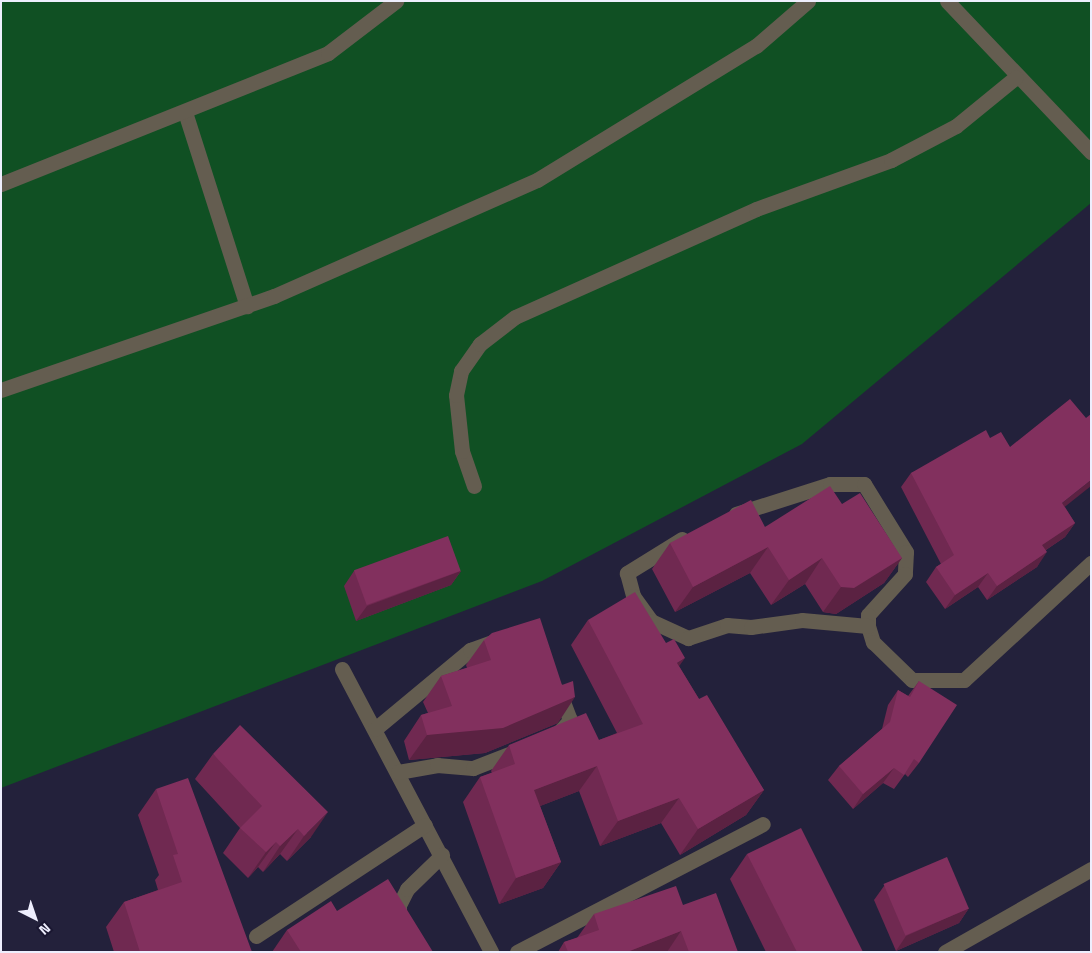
<!DOCTYPE html>
<html>
<head>
<meta charset="utf-8">
<style>
  body { margin:0 }
  #map { position:relative; width:1092px; height:953px; overflow:hidden; background:#23213b; font-family:"Titillium Web",sans-serif }
  div>[style] { position:absolute }
  [style*='--x'] { left:calc(var(--x)*1px); top:calc(var(--y)*1px); width:calc(var(--w)*1px); rotate:calc(var(--a)*1deg) }
  .green>* { inset:0; background:#105023 }
  .minor>* { height:15px; margin:-7.5px; padding:0 7.5px; transform-origin:7.5px; border-radius:7.5px; background:#645d50 }
  .wall>* { inset:0; background:#702951 }
  .shaded-wall>* { inset:0; background:#5b2242 }
  .building>* { inset:0; background:#82305e; transform-origin:0 0 }
  span { translate:-50% -50%; white-space:nowrap; text-align:center; line-height:1.15; -webkit-text-stroke:4.5px #1a1731; paint-order:stroke }
  .frame { position:absolute; inset:0; border:2px solid #eeeefd; pointer-events:none }
  .north { position:absolute; left:10px; top:893px; width:50px; height:50px; -webkit-text-stroke:4px #1a1731; paint-order:stroke; rotate:139deg; font-size:14px; font-weight:700; line-height:20px; text-align:center; color:#eeeefd }
  .north::after { content:''; display:block; margin:auto; width:18px; height:22px; background:#eeeefd; clip-path:polygon(50% 0,100% 100%,50% 72%,0 100%) }
</style>
</head>
<body>
<div id="map">
  <div class="green">
    <div style="clip-path:polygon(1px 1px,1091px 1px,1091px 203px,802px 444px,542px 581px,1px 788px)"></div>
  </div>
  <div class="minor">
    <div style="--x:947;--y:1;--w:209;--a:46.4"></div>
    <div style="--x:185;--y:112;--w:204;--a:72.3"></div>
    <div style="--x:1;--y:184;--w:352;--a:-21.8"></div>
    <div style="--x:328;--y:53;--w:86;--a:-37.4"></div>
    <div style="--x:1;--y:390;--w:289;--a:-19"></div>
    <div style="--x:274;--y:296;--w:287;--a:-23.8"></div>
    <div style="--x:537;--y:180;--w:257;--a:-31.5"></div>
    <div style="--x:756;--y:46;--w:69;--a:-40.9"></div>
    <div style="--x:474;--y:486;--w:37;--a:-109"></div>
    <div style="--x:462;--y:451;--w:56;--a:-96.1"></div>
    <div style="--x:456;--y:395;--w:25;--a:-78"></div>
    <div style="--x:461;--y:371;--w:33;--a:-55"></div>
    <div style="--x:480;--y:344;--w:44;--a:-37.6"></div>
    <div style="--x:515;--y:317;--w:264;--a:-24.1"></div>
    <div style="--x:756;--y:209;--w:144;--a:-19.9"></div>
    <div style="--x:891;--y:160;--w:73;--a:-27.6"></div>
    <div style="--x:956;--y:126;--w:77;--a:-39.2"></div>
    <div style="--x:736;--y:514;--w:99;--a:-17.7"></div>
    <div style="--x:830;--y:484;--w:34;--a:0"></div>
    <div style="--x:864;--y:484;--w:80;--a:58.3"></div>
    <div style="--x:906;--y:552;--w:22;--a:93"></div>
    <div style="--x:905;--y:574;--w:55;--a:132.1"></div>
    <div style="--x:868;--y:615;--w:11;--a:90"></div>
    <div style="--x:868;--y:626;--w:17;--a:73"></div>
    <div style="--x:873;--y:642;--w:54;--a:44.3"></div>
    <div style="--x:912;--y:680;--w:52;--a:0"></div>
    <div style="--x:964;--y:680;--w:173;--a:-42.7"></div>
    <div style="--x:682;--y:539;--w:65;--a:148.3"></div>
    <div style="--x:627;--y:573;--w:24;--a:75"></div>
    <div style="--x:633;--y:596;--w:31;--a:54"></div>
    <div style="--x:651;--y:621;--w:41;--a:24.7"></div>
    <div style="--x:688;--y:638;--w:41;--a:-18.4"></div>
    <div style="--x:727;--y:625;--w:24;--a:5"></div>
    <div style="--x:751;--y:627;--w:51;--a:-7.8"></div>
    <div style="--x:802;--y:620;--w:66;--a:5.2"></div>
    <div style="--x:342;--y:669;--w:320;--a:62.2"></div>
    <div style="--x:375;--y:729;--w:124;--a:-39.7"></div>
    <div style="--x:470;--y:650;--w:30;--a:-20"></div>
    <div style="--x:558;--y:733;--w:18;--a:-47"></div>
    <div style="--x:570;--y:720;--w:31;--a:-111"></div>
    <div style="--x:398;--y:772;--w:40;--a:-10"></div>
    <div style="--x:437;--y:765;--w:36;--a:5"></div>
    <div style="--x:473;--y:768;--w:49;--a:-21.4"></div>
    <div style="--x:256;--y:936;--w:202;--a:-33.3"></div>
    <div style="--x:410;--y:952;--w:19;--a:-126"></div>
    <div style="--x:399;--y:937;--w:32;--a:-90"></div>
    <div style="--x:399;--y:905;--w:18;--a:-63"></div>
    <div style="--x:407;--y:889;--w:49;--a:-44.2"></div>
    <div style="--x:517;--y:952;--w:277;--a:-27.5"></div>
    <div style="--x:945;--y:952;--w:168;--a:-29.6"></div>
  </div>
  <div class="wall">
    <div style="clip-path:polygon(990px 438px,1010px 447px,1065px 507px,1075px 523px,1065px 537px,1046px 550px,1037px 567px,987px 600px,978px 587px,945px 609px,926px 582px,936px 567px,941px 564px,901px 487px,911px 473px)"></div>
    <div style="clip-path:polygon(842px 504px,902px 558px,884px 583px,836px 614px,823px 612px,805px 584px,771px 605px,750px 573px,675px 612px,652px 569px,670px 543px,765px 527px)"></div>
    <div style="clip-path:polygon(354px 571px,461px 571px,451px 585px,356px 621px,344px 586px)"></div>
    <div style="clip-path:polygon(588px 620px,679px 666px,699px 699px,764px 790px,746px 815px,680px 855px,661px 823px,600px 846px,579px 791px,540px 806px,561px 862px,543px 888px,499px 904px,463px 802px,480px 777px,492px 773px,491px 771px,509px 745px,599px 740px,617px 733px,571px 645px)"></div>
    <div style="clip-path:polygon(484px 640px,558px 723px,485px 753px,409px 760px,404px 741px,421px 715px,428px 713px,423px 702px,441px 676px,467px 668px,466px 665px)"></div>
    <div style="clip-path:polygon(919px 681px,919px 763px,908px 777px,905px 774px,894px 789px,883px 783px,853px 809px,828px 780px,839px 766px,882px 729px,888px 705px,898px 690px,908px 696px)"></div>
    <div style="clip-path:polygon(213px 754px,311px 837px,287px 861px,280px 854px,263px 872px,258px 867px,248px 878px,223px 853px,240px 828px,195px 779px)"></div>
    <div style="clip-path:polygon(156px 789px,252px 952px,114px 952px,106px 927px,124px 902px,158px 890px,155px 880px,159px 875px,138px 815px)"></div>
    <div style="clip-path:polygon(747px 854px,863px 952px,766px 952px,730px 879px)"></div>
    <div style="clip-path:polygon(884px 886px,969px 908px,959px 923px,896px 951px,874px 900px)"></div>
    <div style="clip-path:polygon(683px 905px,738px 952px,558px 952px,564px 942px,577px 938px,594px 914px)"></div>
    <div style="clip-path:polygon(337px 911px,433px 952px,272px 952px,287px 930px)"></div>
  </div>
  <div class="shaded-wall">
    <div style="clip-path:polygon(1091px 480px,1091px 486px,1052px 517px,1062px 503px)"></div>
    <div style="clip-path:polygon(1075px 523px,1065px 537px,1032px 559px,1042px 545px)"></div>
    <div style="clip-path:polygon(768px 547px,750px 573px,675px 612px,693px 587px)"></div>
    <div style="clip-path:polygon(1047px 552px,1037px 567px,987px 600px,997px 586px)"></div>
    <div style="clip-path:polygon(822px 558px,805px 584px,771px 605px,789px 580px)"></div>
    <div style="clip-path:polygon(902px 558px,884px 583px,836px 614px,823px 612px,841px 587px)"></div>
    <div style="clip-path:polygon(461px 571px,451px 585px,356px 621px,367px 606px)"></div>
    <div style="clip-path:polygon(988px 573px,978px 587px,945px 609px,955px 595px)"></div>
    <div style="clip-path:polygon(685px 658px,667px 683px,677px 663px)"></div>
    <div style="clip-path:polygon(575px 697px,558px 723px,485px 753px,409px 760px,427px 735px)"></div>
    <div style="clip-path:polygon(597px 766px,579px 791px,517px 815px,534px 790px)"></div>
    <div style="clip-path:polygon(894px 768px,883px 783px,853px 809px,863px 794px)"></div>
    <div style="clip-path:polygon(764px 790px,746px 815px,680px 855px,698px 829px)"></div>
    <div style="clip-path:polygon(679px 798px,661px 823px,600px 846px,618px 821px)"></div>
    <div style="clip-path:polygon(328px 812px,311px 837px,287px 861px,304px 836px)"></div>
    <div style="clip-path:polygon(298px 829px,280px 854px,263px 872px,280px 846px)"></div>
    <div style="clip-path:polygon(276px 842px,258px 867px,248px 878px,266px 852px)"></div>
    <div style="clip-path:polygon(561px 862px,543px 888px,499px 904px,516px 878px)"></div>
    <div style="clip-path:polygon(969px 908px,959px 923px,896px 951px,906px 936px)"></div>
    <div style="clip-path:polygon(681px 931px,667px 952px,627px 952px)"></div>
  </div>
  <div class="building">
    <div style="clip-path:polygon(1070px 399px,1086px 418px,1091px 414px,1091px 480px,1062px 503px,1075px 523px,1042px 545px,1047px 552px,997px 586px,988px 573px,955px 595px,936px 567px,954px 555px,911px 473px,986px 430px,990px 438px,1001px 432px,1010px 447px)"></div>
    <div style="clip-path:polygon(830px 486px,842px 504px,860px 493px,902px 558px,854px 588px,841px 587px,822px 558px,789px 580px,768px 547px,693px 587px,670px 543px,751px 500px,765px 527px)"></div>
    <div style="left:448px;top:536px;width:37px;height:100px;rotate:70deg"></div>
    <div style="clip-path:polygon(635px 592px,666px 643px,674px 639px,685px 658px,677px 663px,699px 699px,707px 695px,764px 790px,698px 829px,679px 798px,618px 821px,597px 766px,534px 790px,561px 862px,516px 878px,480px 777px,515px 764px,509px 745px,586px 713px,599px 740px,643px 724px,588px 620px)"></div>
    <div style="clip-path:polygon(540px 618px,562px 685px,573px 681px,575px 697px,503px 728px,427px 735px,421px 715px,452px 706px,441px 676px,491px 660px,484px 640px,492px 633px)"></div>
    <div style="clip-path:polygon(919px 681px,957px 705px,919px 763px,914px 759px,904px 775px,894px 768px,863px 794px,839px 766px,890px 722px,898px 690px,910px 697px)"></div>
    <div style="clip-path:polygon(240px 725px,328px 812px,304px 836px,298px 829px,280px 846px,276px 842px,266px 852px,240px 828px,262px 806px,213px 754px)"></div>
    <div style="clip-path:polygon(188px 778px,252px 952px,140px 952px,124px 902px,182px 882px,173px 855px,178px 854px,156px 789px)"></div>
    <div style="clip-path:polygon(801px 828px,863px 952px,797px 952px,747px 854px)"></div>
    <div style="left:947px;top:857px;width:56px;height:69px;rotate:67deg"></div>
    <div style="clip-path:polygon(388px 879px,433px 952px,301px 952px,287px 930px,331px 901px,337px 911px)"></div>
    <div style="clip-path:polygon(676px 886px,683px 905px,716px 893px,738px 952px,689px 952px,681px 931px,627px 952px,568px 952px,564px 942px,599px 930px,594px 914px)"></div>
  </div>
  <div class="frame"></div>
  <div class="north">N</div>
</div>
</body>
</html>
